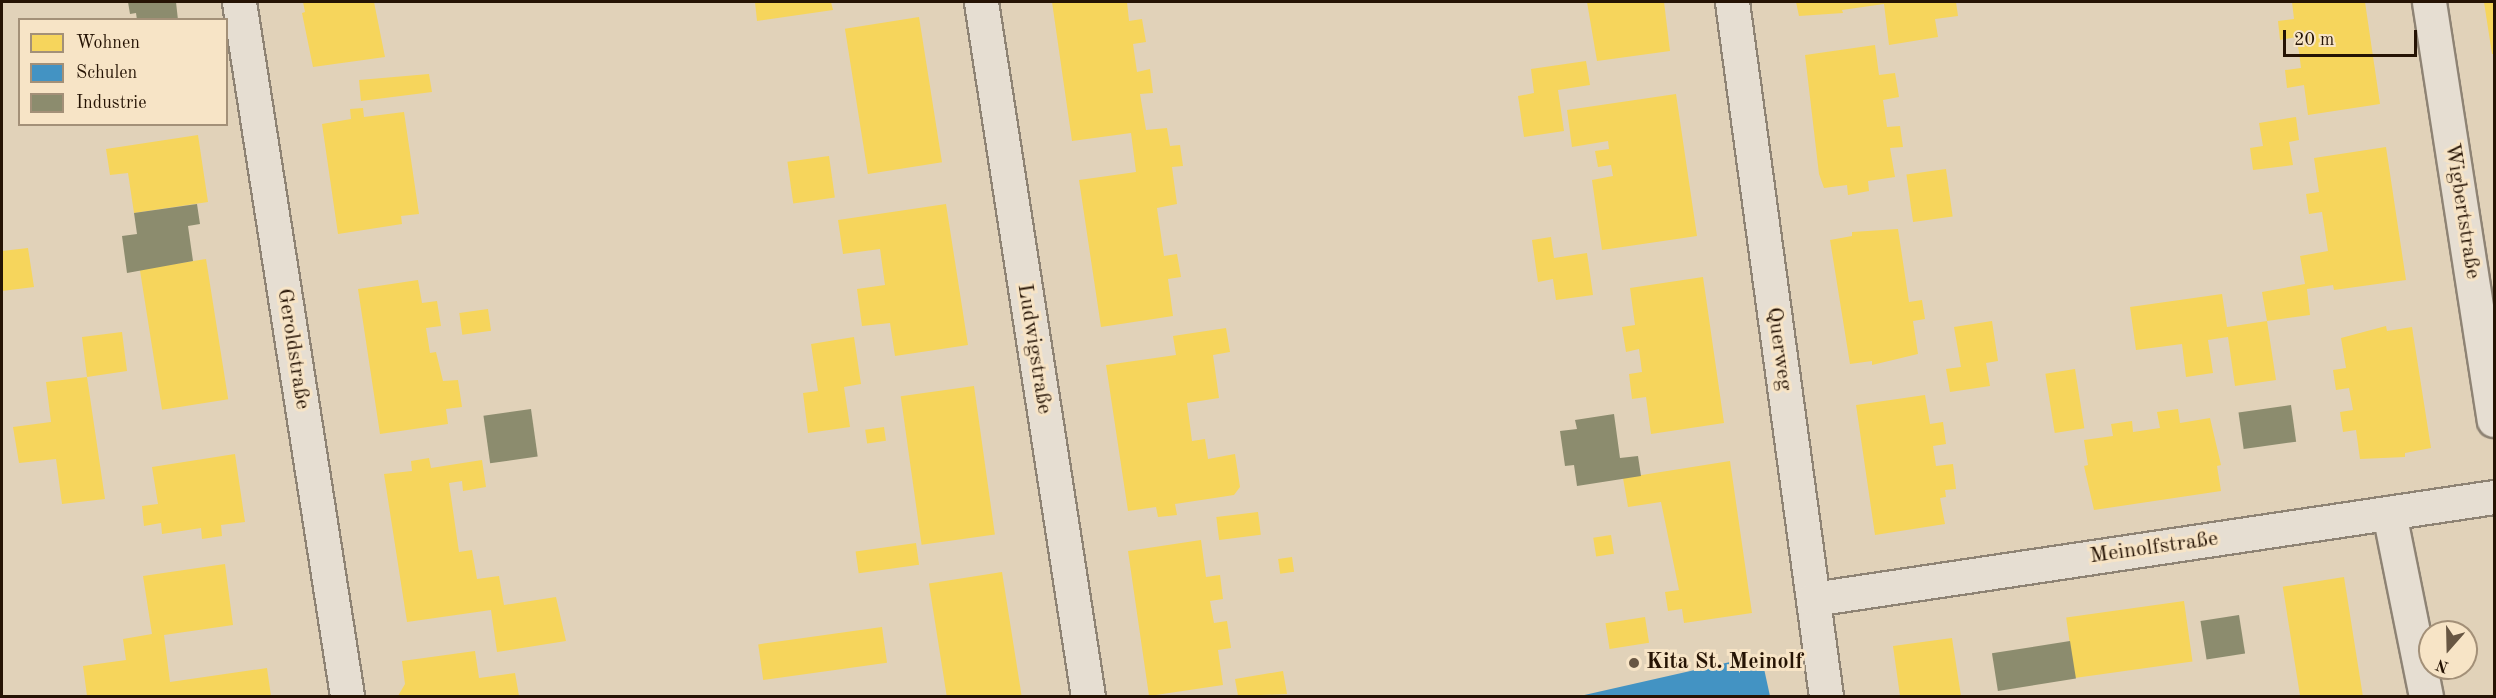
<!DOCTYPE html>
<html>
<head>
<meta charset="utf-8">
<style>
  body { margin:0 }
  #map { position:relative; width:2496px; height:698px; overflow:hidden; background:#e1d2b9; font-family:"Old Standard TT",serif }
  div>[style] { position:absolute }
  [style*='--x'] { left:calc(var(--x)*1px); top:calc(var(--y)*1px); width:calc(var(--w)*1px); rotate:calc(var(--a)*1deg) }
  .homes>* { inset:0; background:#f6d55c; transform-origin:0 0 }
  .schools>* { inset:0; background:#4393c3 }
  .industry>* { inset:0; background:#8c8c6e; transform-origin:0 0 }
  .roads { filter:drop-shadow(2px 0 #8e8374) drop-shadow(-2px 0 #8e8374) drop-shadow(0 2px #8e8374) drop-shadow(0 -2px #8e8374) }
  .minor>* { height:33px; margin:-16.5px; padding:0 16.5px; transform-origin:16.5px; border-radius:16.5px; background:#e6ded2 }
  .dots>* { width:16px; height:16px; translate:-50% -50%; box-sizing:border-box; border:3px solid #f7e4c6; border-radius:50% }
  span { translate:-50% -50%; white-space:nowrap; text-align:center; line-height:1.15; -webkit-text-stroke:6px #f7e4c6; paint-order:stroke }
  .street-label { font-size:22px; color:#251304 }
  .poi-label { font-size:22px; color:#251304; font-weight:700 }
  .left { translate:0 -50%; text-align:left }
  .frame { position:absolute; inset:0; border:3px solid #251304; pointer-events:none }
  .legend { position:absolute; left:18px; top:18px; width:210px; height:108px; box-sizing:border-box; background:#f7e4c6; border:2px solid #a39078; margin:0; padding:8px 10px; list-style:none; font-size:18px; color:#251304 }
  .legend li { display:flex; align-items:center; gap:12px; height:30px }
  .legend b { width:30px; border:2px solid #a39078 }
  .north { position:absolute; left:2418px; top:620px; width:60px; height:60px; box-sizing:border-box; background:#f7e4c6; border:2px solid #a39078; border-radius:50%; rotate:200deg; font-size:16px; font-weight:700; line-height:24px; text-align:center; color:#251304 }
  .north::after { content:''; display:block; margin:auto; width:21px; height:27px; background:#675643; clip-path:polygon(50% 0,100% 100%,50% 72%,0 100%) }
  .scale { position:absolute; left:2283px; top:30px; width:134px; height:27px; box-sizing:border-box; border:3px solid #251304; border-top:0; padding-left:8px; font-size:18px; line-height:21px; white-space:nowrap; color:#251304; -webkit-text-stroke:4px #f7e4c6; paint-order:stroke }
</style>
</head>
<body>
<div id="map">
  <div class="homes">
    <div style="clip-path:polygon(303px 2px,374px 2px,385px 57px,313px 67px,302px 13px,305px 12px)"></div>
    <div style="clip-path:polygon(755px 2px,831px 2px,833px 10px,757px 21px)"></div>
    <div style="clip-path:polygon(1052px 2px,1127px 2px,1129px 21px,1142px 19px,1146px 42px,1133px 44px,1137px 72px,1150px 69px,1153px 93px,1140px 94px,1146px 130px,1167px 128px,1170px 146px,1180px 145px,1183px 166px,1172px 167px,1177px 204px,1157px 208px,1164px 256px,1177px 254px,1181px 277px,1168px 279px,1173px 316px,1101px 327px,1079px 180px,1136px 172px,1131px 133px,1072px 141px)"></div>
    <div style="clip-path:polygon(1587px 2px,1664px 2px,1670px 51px,1597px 61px)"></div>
    <div style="clip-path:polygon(1796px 2px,1956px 2px,1958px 16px,1935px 19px,1938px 37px,1889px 45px,1884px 4px,1842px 10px,1843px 13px,1799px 16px)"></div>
    <div style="clip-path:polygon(2292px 2px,2365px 2px,2380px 104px,2308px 115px,2304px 85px,2287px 88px,2285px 70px,2301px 68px,2299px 52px,2296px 37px,2280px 40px,2278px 21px,2294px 19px)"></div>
    <div style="clip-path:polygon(2484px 2px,2494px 2px,2494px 54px,2492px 54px)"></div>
    <div style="left:919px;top:17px;width:147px;height:75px;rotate:81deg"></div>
    <div style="clip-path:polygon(1875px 45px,1879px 75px,1895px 73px,1899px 97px,1883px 100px,1887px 127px,1900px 126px,1903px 147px,1890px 148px,1895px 177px,1868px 181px,1869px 191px,1848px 195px,1847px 185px,1824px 188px,1819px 174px,1805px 55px)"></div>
    <div style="clip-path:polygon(1586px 61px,1590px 85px,1558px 90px,1564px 131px,1524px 137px,1518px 96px,1534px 93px,1531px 69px)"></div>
    <div style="clip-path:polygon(429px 74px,432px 92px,361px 101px,359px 80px)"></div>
    <div style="clip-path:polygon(1676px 94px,1697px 236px,1602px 250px,1592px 180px,1613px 176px,1611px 165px,1598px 167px,1595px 151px,1609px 149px,1608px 141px,1572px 147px,1567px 110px)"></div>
    <div style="clip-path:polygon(363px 108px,364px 117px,404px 112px,419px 214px,401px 216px,402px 224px,338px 234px,322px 124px,351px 119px,350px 109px)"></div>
    <div style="clip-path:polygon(2296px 117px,2299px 140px,2289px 142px,2293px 165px,2253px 170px,2250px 148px,2263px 146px,2259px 123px)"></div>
    <div style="clip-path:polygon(198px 135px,208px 202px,134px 213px,128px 173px,110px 175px,106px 149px)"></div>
    <div style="clip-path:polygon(2386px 147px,2406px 280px,2334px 290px,2333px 285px,2307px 289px,2310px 315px,2267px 321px,2276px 380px,2235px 386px,2228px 337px,2208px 340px,2213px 373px,2186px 377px,2182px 344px,2136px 350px,2130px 307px,2222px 294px,2227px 327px,2267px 321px,2262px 292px,2305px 284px,2300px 256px,2328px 251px,2322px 212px,2309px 214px,2306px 194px,2319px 192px,2314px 158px)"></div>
    <div style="left:829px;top:156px;width:42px;height:42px;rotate:82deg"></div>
    <div style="left:1946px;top:169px;width:48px;height:40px;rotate:82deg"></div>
    <div style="clip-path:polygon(946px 204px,968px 345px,895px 356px,890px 323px,862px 326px,857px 289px,885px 285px,880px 249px,843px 254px,838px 220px)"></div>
    <div style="clip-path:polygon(1898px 229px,1909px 302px,1922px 300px,1925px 319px,1913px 321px,1918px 354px,1872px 365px,1872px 361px,1850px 364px,1830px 240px,1852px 236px,1852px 232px)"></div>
    <div style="clip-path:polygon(1551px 237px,1554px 258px,1587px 253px,1593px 295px,1556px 300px,1553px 279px,1538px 282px,1532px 240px)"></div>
    <div style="clip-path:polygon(28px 248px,34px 287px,2px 291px,2px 251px)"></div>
    <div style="left:206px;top:259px;width:142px;height:67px;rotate:81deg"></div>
    <div style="clip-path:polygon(1703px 277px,1724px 423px,1651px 434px,1646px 397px,1632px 399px,1629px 374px,1642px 372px,1639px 349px,1626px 352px,1622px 327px,1635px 325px,1630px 288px)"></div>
    <div style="clip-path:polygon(418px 280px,422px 303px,437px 301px,441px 326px,426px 328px,430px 353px,436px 352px,443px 381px,458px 380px,462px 407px,446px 409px,448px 424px,380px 434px,358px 289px)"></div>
    <div style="left:488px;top:309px;width:22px;height:29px;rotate:82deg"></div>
    <div style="clip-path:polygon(1992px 321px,1998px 361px,1986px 363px,1990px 386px,1950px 392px,1946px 369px,1961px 367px,1954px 327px)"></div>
    <div style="clip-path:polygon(2386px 326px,2387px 331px,2412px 327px,2431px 448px,2405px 453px,2405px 457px,2360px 459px,2356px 430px,2343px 432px,2340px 412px,2353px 410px,2349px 388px,2336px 390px,2333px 370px,2346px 368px,2341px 338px)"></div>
    <div style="clip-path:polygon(1226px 328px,1230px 352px,1213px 355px,1219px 398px,1187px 403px,1192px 441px,1205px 439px,1208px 459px,1235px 454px,1240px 487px,1234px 495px,1175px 504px,1177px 515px,1158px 517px,1156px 507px,1128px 511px,1106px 365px,1176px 355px,1173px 336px)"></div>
    <div style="clip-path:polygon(122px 332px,127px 371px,87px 377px,105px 499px,62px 504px,56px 459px,19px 463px,13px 427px,51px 422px,46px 382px,87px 377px,82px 337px)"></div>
    <div style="clip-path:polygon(854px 337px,861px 384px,844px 387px,850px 427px,808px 433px,803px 393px,818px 391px,811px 344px)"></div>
    <div style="left:2075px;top:369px;width:60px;height:30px;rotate:81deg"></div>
    <div style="left:974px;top:386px;width:150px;height:74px;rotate:82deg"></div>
    <div style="clip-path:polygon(1925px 395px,1930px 424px,1943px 422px,1946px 444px,1933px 446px,1936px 466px,1953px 464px,1956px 489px,1945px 490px,1946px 497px,1940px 498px,1945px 524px,1875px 535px,1856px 405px)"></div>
    <div style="clip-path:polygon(2178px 409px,2180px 423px,2210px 418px,2221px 465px,2217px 466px,2221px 491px,2094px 510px,2084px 466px,2088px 465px,2084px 440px,2113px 436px,2111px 424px,2132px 421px,2133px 432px,2160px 428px,2157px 412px)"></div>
    <div style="left:884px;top:427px;width:14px;height:19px;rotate:82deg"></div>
    <div style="clip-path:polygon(235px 454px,245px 522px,221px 525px,222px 536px,202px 539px,201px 528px,162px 534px,161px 523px,144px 526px,142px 506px,158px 504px,152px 467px)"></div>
    <div style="clip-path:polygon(429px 458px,431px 468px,482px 460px,486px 487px,463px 491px,462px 481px,449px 483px,459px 552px,472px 550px,477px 579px,499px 576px,504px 605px,556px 597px,566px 641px,497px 652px,491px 610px,407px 622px,384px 474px,412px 471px,411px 461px)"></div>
    <div style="clip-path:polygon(1730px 461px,1752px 613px,1684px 623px,1682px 609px,1668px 611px,1665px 592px,1679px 590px,1661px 502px,1628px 507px,1623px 478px)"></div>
    <div style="left:1258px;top:512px;width:23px;height:42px;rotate:83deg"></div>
    <div style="left:1611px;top:535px;width:19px;height:18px;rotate:81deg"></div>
    <div style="clip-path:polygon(1201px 540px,1206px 577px,1220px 575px,1223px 599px,1210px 601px,1214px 623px,1227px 621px,1231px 648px,1218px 650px,1223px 685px,1149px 696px,1128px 551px)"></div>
    <div style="left:916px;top:543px;width:22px;height:61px;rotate:82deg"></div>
    <div style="left:1292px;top:557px;width:15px;height:14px;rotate:82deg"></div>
    <div style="clip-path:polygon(225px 564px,233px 625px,164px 635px,170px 682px,267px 668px,271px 696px,87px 696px,83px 666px,126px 660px,123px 639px,152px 634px,143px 576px)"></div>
    <div style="left:1002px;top:572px;width:125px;height:74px;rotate:81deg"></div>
    <div style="left:2344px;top:577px;width:120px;height:62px;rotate:81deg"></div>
    <div style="left:2184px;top:601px;width:61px;height:119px;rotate:82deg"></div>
    <div style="left:1645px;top:617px;width:26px;height:40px;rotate:81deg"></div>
    <div style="left:882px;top:627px;width:36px;height:125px;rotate:82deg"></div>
    <div style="clip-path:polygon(1952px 638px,1961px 696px,1900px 696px,1893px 646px)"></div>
    <div style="clip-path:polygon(475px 651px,479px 678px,515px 673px,519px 696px,398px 696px,405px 684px,402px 661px)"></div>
    <div style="clip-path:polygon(1283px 671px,1287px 694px,1238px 696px,1235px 679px)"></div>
  </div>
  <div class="schools">
    <div style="clip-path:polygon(1761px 655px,1770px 696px,1580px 696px)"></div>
  </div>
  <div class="industry">
    <div style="clip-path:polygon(128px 2px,176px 2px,178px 20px,137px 20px,136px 13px,130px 14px)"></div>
    <div style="clip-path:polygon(197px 204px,200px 224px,188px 226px,193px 261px,127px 273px,122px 236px,137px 234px,134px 213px)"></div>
    <div style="left:2291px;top:405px;width:37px;height:53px;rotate:82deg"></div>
    <div style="left:531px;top:409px;width:48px;height:48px;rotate:82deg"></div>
    <div style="clip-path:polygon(1614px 414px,1620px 458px,1638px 456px,1641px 476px,1577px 486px,1574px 465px,1565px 466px,1560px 431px,1577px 429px,1575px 420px)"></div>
    <div style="left:2239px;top:615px;width:39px;height:39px;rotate:81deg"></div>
    <div style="left:2070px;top:641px;width:38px;height:79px;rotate:81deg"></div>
  </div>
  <div class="roads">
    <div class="minor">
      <div style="--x:239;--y:2;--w:702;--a:81.15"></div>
      <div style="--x:981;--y:2;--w:702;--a:81.24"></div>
      <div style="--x:1732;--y:2;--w:700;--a:82.29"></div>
      <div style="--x:2429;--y:2;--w:423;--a:81.2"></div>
      <div style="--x:2389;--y:513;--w:187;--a:78.6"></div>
      <div style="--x:1813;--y:599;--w:689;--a:-8.52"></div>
    </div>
  </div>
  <div class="dots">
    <div style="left:1634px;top:663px;background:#675643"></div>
  </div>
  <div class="street-label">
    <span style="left:2462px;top:211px;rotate:81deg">Wigbertstraße</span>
    <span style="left:293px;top:349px;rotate:81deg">Geroldstraße</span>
    <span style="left:1034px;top:349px;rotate:81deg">Ludwigstraße</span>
    <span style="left:1779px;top:349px;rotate:82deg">Querweg</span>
    <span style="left:2154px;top:548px;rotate:-8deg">Meinolfstraße</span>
  </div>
  <div class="poi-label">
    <span class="left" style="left:1646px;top:663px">Kita St. Meinolf</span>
  </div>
  <div class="frame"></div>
  <ul class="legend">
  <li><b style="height:16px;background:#f6d55c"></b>Wohnen</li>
  <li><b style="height:16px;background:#4393c3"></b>Schulen</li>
  <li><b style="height:16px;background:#8c8c6e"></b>Industrie</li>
  </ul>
  <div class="north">N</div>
  <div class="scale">20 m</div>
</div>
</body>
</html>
